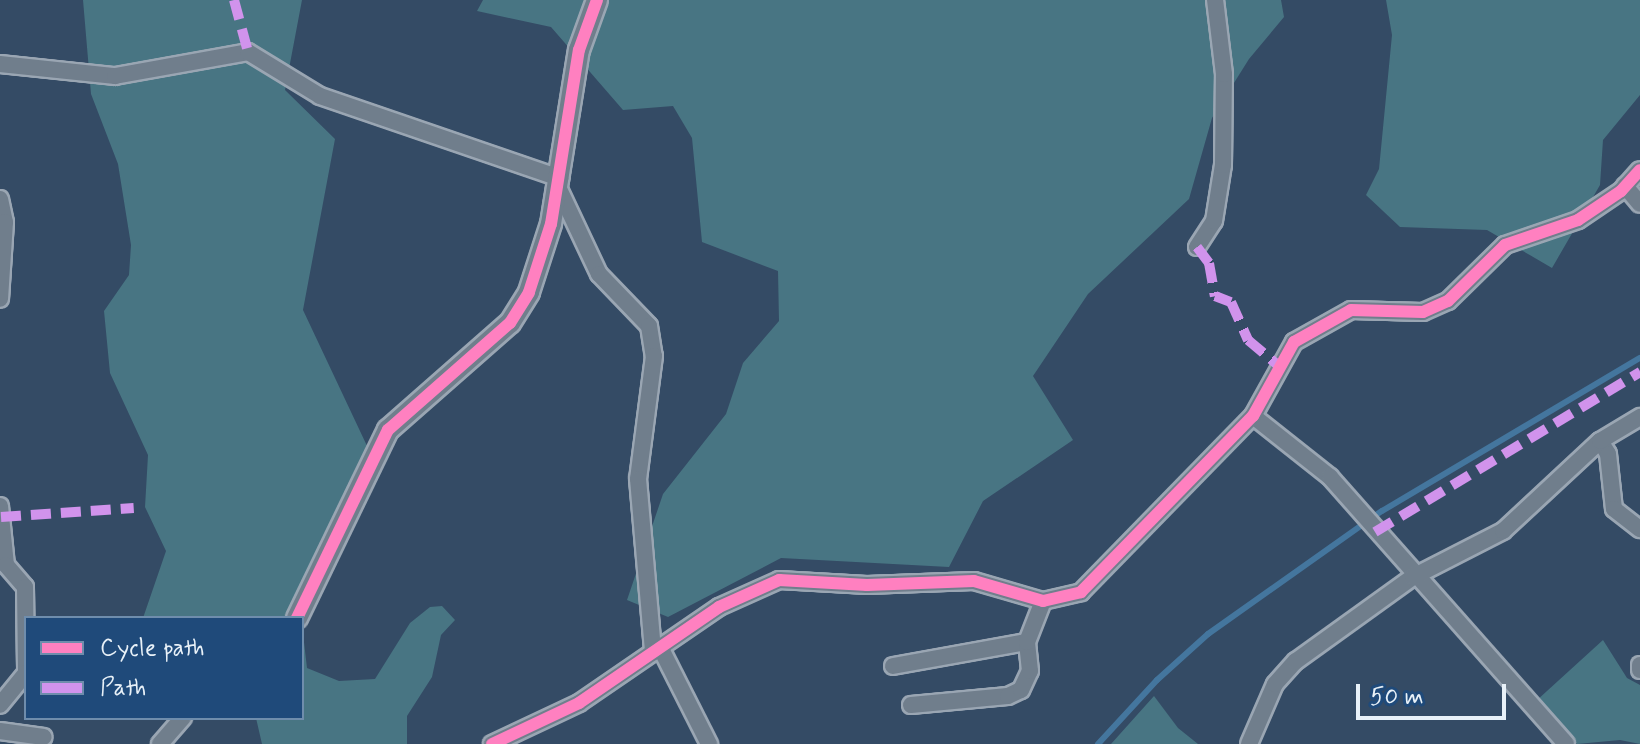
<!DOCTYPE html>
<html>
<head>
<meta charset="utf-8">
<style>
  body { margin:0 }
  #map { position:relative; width:1640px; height:744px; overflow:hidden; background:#344b65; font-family:Mynerve,sans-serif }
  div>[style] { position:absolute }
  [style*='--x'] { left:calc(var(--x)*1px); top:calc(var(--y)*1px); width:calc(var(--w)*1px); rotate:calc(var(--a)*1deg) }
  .green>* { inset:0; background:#487583 }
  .stream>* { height:6px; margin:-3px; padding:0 3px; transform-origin:3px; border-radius:3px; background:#44769e }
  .roads { filter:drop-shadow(2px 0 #9aa6b3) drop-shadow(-2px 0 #9aa6b3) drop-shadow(0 2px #9aa6b3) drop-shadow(0 -2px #9aa6b3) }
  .minor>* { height:16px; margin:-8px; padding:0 8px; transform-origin:8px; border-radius:8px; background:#707e8c }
  .tertiary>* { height:20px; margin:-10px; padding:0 10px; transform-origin:10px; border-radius:10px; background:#707e8c }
  .quiet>* { height:10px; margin-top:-5px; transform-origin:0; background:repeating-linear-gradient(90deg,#d193ec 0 20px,transparent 0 30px) }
  .cycleway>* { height:12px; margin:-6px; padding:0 6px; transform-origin:6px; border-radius:6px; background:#ff80c0 }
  span { translate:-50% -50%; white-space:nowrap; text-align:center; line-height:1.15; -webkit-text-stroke:7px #1f4a7a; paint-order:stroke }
  .legend { position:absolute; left:24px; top:616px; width:280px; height:104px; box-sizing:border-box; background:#1f4a7a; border:2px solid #6f8dac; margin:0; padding:10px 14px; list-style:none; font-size:24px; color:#e8f1f8 }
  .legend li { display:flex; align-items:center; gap:16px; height:40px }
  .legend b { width:40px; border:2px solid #6f8dac }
  .scale { position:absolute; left:1356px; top:684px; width:150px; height:36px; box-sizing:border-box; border:4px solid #e8f1f8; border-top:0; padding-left:10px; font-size:24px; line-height:28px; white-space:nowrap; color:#e8f1f8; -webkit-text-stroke:6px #1f4a7a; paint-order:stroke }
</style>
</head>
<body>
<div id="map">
  <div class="green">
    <div style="clip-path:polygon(83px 0,302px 0,285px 90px,335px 139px,303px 310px,368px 448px,301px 618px,143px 618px,166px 551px,145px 507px,148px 455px,110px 373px,104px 311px,129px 275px,131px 245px,118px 164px,91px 94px)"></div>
    <div style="clip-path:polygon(483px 0,1281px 0,1284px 17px,1249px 59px,1212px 118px,1189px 199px,1088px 294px,1033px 376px,1073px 440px,983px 501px,949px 567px,781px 558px,668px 617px,627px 600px,663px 494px,726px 414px,743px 363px,779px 321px,778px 271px,702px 242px,692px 138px,673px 106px,623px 110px,551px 27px,477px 11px)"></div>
    <div style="clip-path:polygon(1386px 0,1640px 0,1640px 95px,1603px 140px,1600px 185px,1552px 268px,1487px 230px,1400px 227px,1366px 195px,1379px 169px,1392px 35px)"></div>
    <div style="clip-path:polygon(442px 606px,455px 620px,441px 635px,432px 677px,407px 716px,407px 744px,262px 744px,256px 718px,302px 718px,302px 625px,307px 668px,339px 681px,375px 679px,410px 623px,430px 607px)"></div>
    <div style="clip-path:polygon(1603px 640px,1627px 678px,1640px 685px,1640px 744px,1620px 740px,1577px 744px,1536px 701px)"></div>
    <div style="clip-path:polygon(1154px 696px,1178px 728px,1198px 744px,1111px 744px)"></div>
  </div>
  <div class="stream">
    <div style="--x:1098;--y:744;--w:87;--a:-47.3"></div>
    <div style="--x:1157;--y:680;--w:69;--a:-42"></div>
    <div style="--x:1208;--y:634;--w:213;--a:-35.3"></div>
    <div style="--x:1382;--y:511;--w:300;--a:-30.7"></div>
  </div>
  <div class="roads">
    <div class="minor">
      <div style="--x:0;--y:64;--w:116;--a:6"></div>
      <div style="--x:115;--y:76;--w:135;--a:-10.2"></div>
      <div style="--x:248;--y:52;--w:84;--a:31.4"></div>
      <div style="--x:320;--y:96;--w:254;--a:18.9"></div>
      <div style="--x:1625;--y:186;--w:23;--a:50"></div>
      <div style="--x:558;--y:187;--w:96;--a:64.8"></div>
      <div style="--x:599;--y:274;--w:72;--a:46.1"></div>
      <div style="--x:649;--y:326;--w:30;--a:81"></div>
      <div style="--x:654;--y:356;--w:124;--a:97.4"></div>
      <div style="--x:638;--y:479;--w:174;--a:85"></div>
      <div style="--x:0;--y:199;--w:24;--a:78"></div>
      <div style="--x:5;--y:222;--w:77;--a:93.7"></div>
      <div style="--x:1197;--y:247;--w:31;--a:-57"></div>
      <div style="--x:1214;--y:221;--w:57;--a:-80.9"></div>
      <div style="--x:1223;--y:165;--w:91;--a:-89.4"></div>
      <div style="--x:1224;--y:74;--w:75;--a:-96.9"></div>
      <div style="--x:1253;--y:416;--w:98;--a:38.4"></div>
      <div style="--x:1330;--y:477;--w:356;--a:48.5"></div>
      <div style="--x:1600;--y:441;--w:15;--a:58"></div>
      <div style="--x:1608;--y:454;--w:55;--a:83.8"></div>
      <div style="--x:1614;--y:509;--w:33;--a:38"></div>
      <div style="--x:0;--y:506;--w:59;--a:84.2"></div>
      <div style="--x:6;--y:565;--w:29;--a:49"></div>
      <div style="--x:25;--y:587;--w:86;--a:89.3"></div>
      <div style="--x:26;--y:673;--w:41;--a:129.1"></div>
      <div style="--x:660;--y:647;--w:109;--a:63.2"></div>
      <div style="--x:1640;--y:665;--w:5;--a:90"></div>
      <div style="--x:893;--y:666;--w:136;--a:-10.2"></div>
      <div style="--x:911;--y:705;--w:97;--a:-5.3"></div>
      <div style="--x:1008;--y:696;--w:14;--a:-25"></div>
      <div style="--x:1021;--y:690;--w:21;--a:-65"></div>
      <div style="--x:1030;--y:671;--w:29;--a:-96"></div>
      <div style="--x:1027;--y:642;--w:44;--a:-68.7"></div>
      <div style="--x:0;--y:731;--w:44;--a:7.8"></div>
      <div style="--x:160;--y:744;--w:35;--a:-49"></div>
      <div style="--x:492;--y:744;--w:96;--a:-25.2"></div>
      <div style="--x:579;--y:703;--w:170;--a:-34.4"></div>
      <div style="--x:719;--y:607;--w:66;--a:-24.2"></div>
      <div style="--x:779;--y:580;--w:88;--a:3.3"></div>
      <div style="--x:867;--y:585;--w:107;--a:-2.1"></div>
      <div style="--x:974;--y:581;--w:72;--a:16.2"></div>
      <div style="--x:1043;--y:601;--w:39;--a:-13"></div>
      <div style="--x:1081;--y:592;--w:246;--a:-45.7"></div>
      <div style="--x:1253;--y:416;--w:85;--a:-61"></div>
      <div style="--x:1294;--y:342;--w:65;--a:-29.3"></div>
      <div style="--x:1351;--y:310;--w:72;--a:1.6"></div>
      <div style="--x:1423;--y:312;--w:27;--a:-24"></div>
      <div style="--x:1448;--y:301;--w:80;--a:-44.5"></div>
      <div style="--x:1505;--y:245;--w:77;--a:-18.9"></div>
      <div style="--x:1578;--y:220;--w:52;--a:-34"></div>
      <div style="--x:1621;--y:191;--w:28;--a:-48"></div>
      <div style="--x:1249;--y:744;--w:65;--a:-66.6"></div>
      <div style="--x:1275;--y:684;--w:31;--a:-48"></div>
      <div style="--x:1296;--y:661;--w:144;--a:-35.7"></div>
      <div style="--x:1413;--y:577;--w:101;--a:-27.1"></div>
      <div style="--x:1503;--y:531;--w:132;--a:-42.9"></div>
      <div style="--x:1600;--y:441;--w:47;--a:-31"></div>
    </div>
    <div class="tertiary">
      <div style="--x:297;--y:618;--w:209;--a:-64.2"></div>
      <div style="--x:388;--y:430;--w:162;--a:-41.3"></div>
      <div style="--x:510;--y:323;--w:36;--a:-58"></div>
      <div style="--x:529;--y:292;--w:71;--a:-72.1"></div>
      <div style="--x:551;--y:224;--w:176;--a:-80.9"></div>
      <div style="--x:579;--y:50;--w:53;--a:-70.2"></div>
    </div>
  </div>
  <div class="quiet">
    <div style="--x:234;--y:0;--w:54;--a:74.9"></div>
    <div style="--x:1197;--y:247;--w:20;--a:53"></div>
    <div style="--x:1209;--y:263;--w:34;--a:80"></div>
    <div style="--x:1215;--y:296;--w:17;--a:21"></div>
    <div style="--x:1231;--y:302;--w:42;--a:65.9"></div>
    <div style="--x:1248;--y:340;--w:39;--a:40"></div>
    <div style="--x:1;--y:517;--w:133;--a:-3.9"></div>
    <div style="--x:1375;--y:532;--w:310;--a:-31.1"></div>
  </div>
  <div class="cycleway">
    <div style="--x:297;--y:618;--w:209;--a:-64.2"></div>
    <div style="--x:388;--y:430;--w:162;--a:-41.3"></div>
    <div style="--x:510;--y:323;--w:36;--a:-58"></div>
    <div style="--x:529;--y:292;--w:71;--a:-72.1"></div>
    <div style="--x:551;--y:224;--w:176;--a:-80.9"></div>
    <div style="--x:579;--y:50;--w:53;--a:-70.2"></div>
    <div style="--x:492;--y:744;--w:96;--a:-25.2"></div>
    <div style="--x:579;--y:703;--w:170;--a:-34.4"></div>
    <div style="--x:719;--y:607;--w:66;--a:-24.2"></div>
    <div style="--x:779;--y:580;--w:88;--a:3.3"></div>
    <div style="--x:867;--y:585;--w:107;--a:-2.1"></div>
    <div style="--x:974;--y:581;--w:72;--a:16.2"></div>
    <div style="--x:1043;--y:601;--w:39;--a:-13"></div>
    <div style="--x:1081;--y:592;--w:246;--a:-45.7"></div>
    <div style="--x:1253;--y:416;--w:85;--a:-61"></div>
    <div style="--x:1294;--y:342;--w:65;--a:-29.3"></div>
    <div style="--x:1351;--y:310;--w:72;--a:1.6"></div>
    <div style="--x:1423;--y:312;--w:27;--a:-24"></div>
    <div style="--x:1448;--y:301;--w:80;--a:-44.5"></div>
    <div style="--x:1505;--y:245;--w:77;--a:-18.9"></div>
    <div style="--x:1578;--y:220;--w:52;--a:-34"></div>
    <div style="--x:1621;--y:191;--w:28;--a:-48"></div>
  </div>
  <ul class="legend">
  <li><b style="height:10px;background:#ff80c0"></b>Cycle path</li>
  <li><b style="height:10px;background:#d193ec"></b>Path</li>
  </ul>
  <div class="scale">50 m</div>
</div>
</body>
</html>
